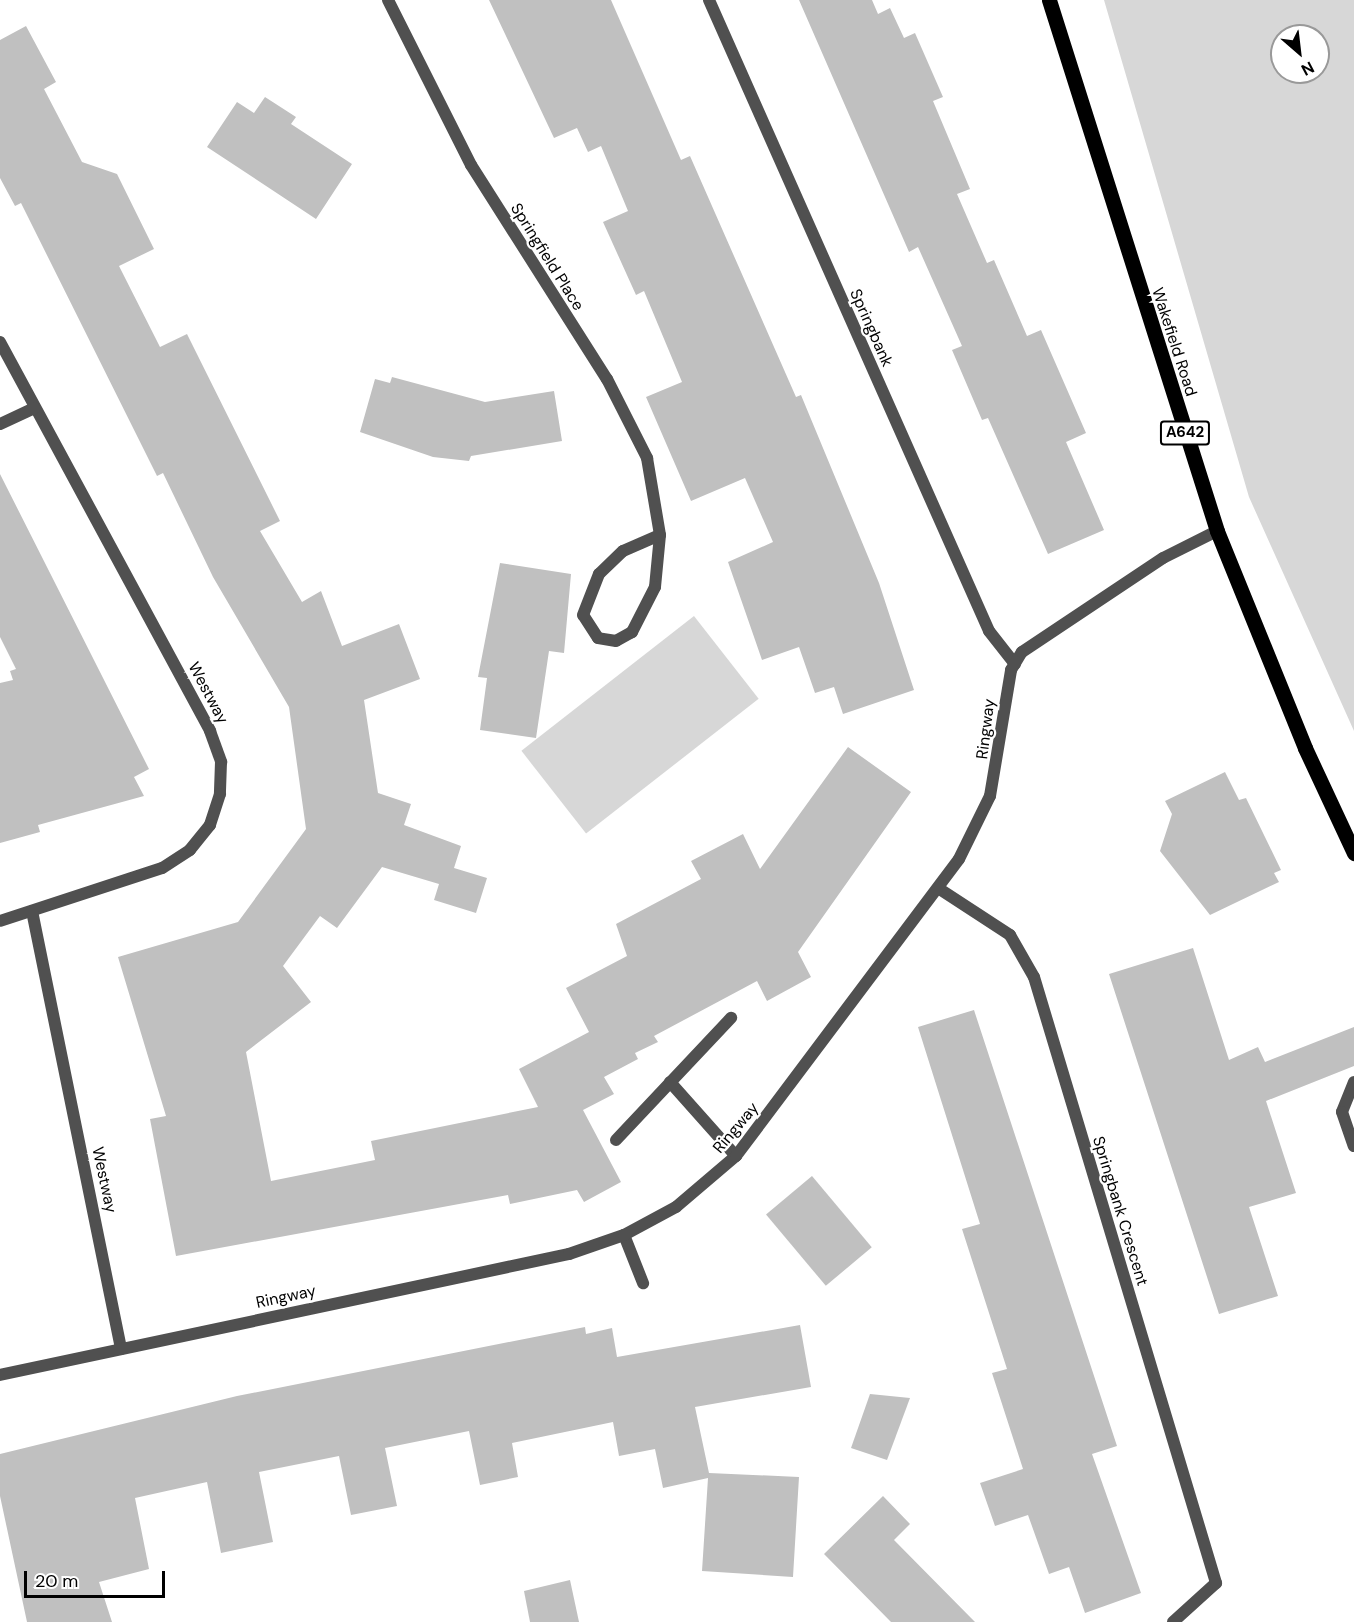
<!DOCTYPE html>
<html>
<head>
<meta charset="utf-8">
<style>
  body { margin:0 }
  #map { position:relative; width:1354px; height:1622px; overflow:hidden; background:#fff; font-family:"DM Sans",sans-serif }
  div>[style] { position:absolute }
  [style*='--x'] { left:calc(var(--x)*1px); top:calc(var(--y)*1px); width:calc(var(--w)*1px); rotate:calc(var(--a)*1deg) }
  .green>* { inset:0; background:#d7d7d7; transform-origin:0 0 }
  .building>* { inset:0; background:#c0c0c0; transform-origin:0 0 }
  .lane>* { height:12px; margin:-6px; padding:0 6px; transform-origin:6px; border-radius:6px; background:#505050 }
  .street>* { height:12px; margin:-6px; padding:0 6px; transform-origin:6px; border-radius:6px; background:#505050 }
  .primary>* { height:15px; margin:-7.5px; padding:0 7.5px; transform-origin:7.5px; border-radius:7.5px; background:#000 }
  span { translate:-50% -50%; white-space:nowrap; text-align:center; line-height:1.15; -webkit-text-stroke:4.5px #fff; paint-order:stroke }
  .shield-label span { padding:2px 4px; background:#fff; border:2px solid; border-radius:4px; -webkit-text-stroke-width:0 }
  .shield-label { font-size:15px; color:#000; font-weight:700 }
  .street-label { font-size:16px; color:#000 }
  .north { position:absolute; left:1270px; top:24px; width:60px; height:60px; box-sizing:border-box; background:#fff; border:2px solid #999; border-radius:50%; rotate:152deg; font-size:16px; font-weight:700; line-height:24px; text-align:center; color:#000 }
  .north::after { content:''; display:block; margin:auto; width:21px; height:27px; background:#000; clip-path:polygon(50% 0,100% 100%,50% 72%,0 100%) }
  .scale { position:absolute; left:24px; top:1571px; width:141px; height:27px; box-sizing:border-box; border:3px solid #000; border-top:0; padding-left:8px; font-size:18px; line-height:21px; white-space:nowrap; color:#000; -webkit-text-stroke:4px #fff; paint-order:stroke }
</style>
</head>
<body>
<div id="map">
  <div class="green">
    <div style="clip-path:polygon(evenodd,1104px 0,1354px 0,1354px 731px,1249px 497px,1104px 0,1282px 36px,1318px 36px,1318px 72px,1282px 72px,1282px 36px)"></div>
    <div style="left:694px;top:616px;width:105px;height:219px;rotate:52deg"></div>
  </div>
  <div class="building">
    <div style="clip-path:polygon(489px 0,611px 0,681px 160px,690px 156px,796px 397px,801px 395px,879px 583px,914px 690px,843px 714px,834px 687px,815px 693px,799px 647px,762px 660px,728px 562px,773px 542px,745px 478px,691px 501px,646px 397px,682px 382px,644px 291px,636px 295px,603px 222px,628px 211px,601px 146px,588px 152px,577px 128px,554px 138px)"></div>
    <div style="clip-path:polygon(799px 0,872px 0,878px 14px,890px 8px,904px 38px,915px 33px,943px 97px,933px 101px,970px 189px,957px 194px,987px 263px,994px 260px,1027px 336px,1041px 330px,1086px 433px,1066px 442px,1104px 530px,1048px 554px,988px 418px,982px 420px,952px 350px,962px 346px,918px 247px,909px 252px)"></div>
    <div style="clip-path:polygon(26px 26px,56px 82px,44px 89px,82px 162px,117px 174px,154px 249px,119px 266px,160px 347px,187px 334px,280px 521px,260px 531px,302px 602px,321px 591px,342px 646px,399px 624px,420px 679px,364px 700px,378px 793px,411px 804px,404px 825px,461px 846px,454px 868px,487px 878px,476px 913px,434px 900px,439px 884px,382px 867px,337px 928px,320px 916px,283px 966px,311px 1002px,246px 1052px,271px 1181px,375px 1160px,371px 1141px,538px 1107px,519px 1069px,589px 1032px,566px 988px,627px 956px,616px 924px,701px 879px,691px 861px,743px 834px,760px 869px,848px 747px,911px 792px,798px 952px,811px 977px,767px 1001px,757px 981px,654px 1036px,658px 1042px,635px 1053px,638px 1059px,604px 1077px,614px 1094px,583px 1110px,621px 1182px,584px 1202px,577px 1190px,510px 1204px,508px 1195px,176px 1256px,150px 1119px,166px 1116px,118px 957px,238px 922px,306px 829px,289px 707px,213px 577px,163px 473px,157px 476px,21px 203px,15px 206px,0 178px,0 40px)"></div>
    <div style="clip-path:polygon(265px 97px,296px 117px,291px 124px,352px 164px,316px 219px,207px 147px,237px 102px,254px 113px)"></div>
    <div style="clip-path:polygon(392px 377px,485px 402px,554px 391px,562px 441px,471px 456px,469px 461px,433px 457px,360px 432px,375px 379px,390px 383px)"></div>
    <div style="clip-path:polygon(0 474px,149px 769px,134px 777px,144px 796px,38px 825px,40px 832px,0 843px,0 683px,13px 680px,10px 671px,16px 669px,0 637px)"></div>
    <div style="clip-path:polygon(500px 563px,571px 574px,564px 653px,549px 651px,536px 738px,480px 730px,487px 678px,478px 677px)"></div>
    <div style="clip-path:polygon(1225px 772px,1239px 800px,1246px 798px,1281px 870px,1274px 873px,1279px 882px,1210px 915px,1160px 851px,1172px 814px,1165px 801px)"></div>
    <div style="clip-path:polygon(1193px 948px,1229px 1060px,1258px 1047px,1265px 1062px,1354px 1027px,1354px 1066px,1266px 1101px,1296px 1193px,1249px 1207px,1278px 1296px,1219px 1314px,1109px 974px)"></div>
    <div style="clip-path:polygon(974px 1010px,1117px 1446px,1092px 1454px,1141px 1593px,1085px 1613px,1069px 1567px,1049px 1574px,1028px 1515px,995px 1526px,980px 1483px,1023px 1469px,992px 1373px,1007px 1369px,962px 1229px,980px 1224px,918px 1027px)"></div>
    <div style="left:812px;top:1176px;width:93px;height:60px;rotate:50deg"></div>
    <div style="clip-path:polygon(800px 1325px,811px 1387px,695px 1407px,709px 1473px,799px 1477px,793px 1577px,702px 1571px,708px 1478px,663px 1488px,655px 1449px,619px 1456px,613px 1422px,512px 1443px,518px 1477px,480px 1485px,469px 1431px,385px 1448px,397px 1506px,351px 1515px,339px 1456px,259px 1472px,273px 1542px,221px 1553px,207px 1482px,135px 1498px,149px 1569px,99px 1582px,112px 1622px,27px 1622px,0 1496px,0 1454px,237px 1396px,585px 1327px,586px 1334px,612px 1328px,617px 1357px)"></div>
    <div style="clip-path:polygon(870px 1394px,910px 1398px,887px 1460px,851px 1448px)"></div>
    <div style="clip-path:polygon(883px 1496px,910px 1524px,894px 1540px,975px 1622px,891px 1622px,824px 1554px)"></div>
    <div style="clip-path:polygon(570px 1580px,579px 1622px,530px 1622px,524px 1591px)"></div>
  </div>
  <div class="lane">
    <div style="--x:670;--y:1082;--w:99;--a:48.3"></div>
    <div style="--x:1354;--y:1082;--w:32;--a:112"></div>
    <div style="--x:1342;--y:1112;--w:36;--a:71"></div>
    <div style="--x:616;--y:1140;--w:168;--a:-46.7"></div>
    <div style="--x:1173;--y:1622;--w:58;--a:-42.2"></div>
  </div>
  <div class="street">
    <div style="--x:388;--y:0;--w:185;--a:63.3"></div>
    <div style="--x:471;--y:165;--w:254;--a:57.6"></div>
    <div style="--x:607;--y:379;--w:89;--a:63.1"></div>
    <div style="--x:647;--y:458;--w:78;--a:80.4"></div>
    <div style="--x:660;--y:535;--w:52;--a:95.5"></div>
    <div style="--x:655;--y:587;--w:51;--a:117.1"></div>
    <div style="--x:632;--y:632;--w:18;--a:151"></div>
    <div style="--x:616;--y:641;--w:18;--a:-171"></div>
    <div style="--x:598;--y:638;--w:27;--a:-123"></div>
    <div style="--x:583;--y:615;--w:44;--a:-68.7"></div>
    <div style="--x:599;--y:574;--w:33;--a:-44"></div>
    <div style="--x:623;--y:551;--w:40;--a:-23.4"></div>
    <div style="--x:709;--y:0;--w:690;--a:66.07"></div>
    <div style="--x:989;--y:631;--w:42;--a:51.8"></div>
    <div style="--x:0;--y:342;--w:442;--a:61.6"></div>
    <div style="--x:210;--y:731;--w:33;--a:70"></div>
    <div style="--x:221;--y:762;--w:32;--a:92"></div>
    <div style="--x:220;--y:794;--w:33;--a:108"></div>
    <div style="--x:210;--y:825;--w:32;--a:129"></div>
    <div style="--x:190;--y:850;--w:33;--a:147"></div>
    <div style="--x:162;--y:868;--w:170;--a:161.9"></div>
    <div style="--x:0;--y:424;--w:38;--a:-25"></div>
    <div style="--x:938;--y:888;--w:86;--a:33.1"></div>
    <div style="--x:1010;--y:935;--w:48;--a:60.3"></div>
    <div style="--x:1034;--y:977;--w:633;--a:73.28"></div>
    <div style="--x:32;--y:911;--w:447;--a:78.5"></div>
    <div style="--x:624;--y:1235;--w:52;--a:68.4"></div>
    <div style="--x:0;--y:1375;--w:582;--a:-12.01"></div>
    <div style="--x:569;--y:1254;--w:58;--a:-19.1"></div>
    <div style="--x:624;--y:1235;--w:59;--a:-28.3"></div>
    <div style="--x:676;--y:1207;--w:79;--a:-40.4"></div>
    <div style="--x:736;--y:1156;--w:371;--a:-53.1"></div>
    <div style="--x:959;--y:859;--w:70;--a:-63.8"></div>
    <div style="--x:990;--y:796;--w:128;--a:-80.5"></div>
    <div style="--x:1011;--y:670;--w:21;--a:-59"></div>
    <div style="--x:1022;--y:652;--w:169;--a:-33.7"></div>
    <div style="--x:1163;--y:558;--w:60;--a:-26.6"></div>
  </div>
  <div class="primary">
    <div style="--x:1049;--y:0;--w:557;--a:72.44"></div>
    <div style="--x:1217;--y:531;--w:234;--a:67.9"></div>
    <div style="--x:1305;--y:748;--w:116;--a:65"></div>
  </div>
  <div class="shield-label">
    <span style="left:1185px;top:433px">A642</span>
  </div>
  <div class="street-label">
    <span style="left:547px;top:257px;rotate:58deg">Springfield Place</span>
    <span style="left:871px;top:328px;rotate:66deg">Springbank</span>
    <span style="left:1174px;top:342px;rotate:72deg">Wakefield Road</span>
    <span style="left:208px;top:693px;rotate:62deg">Westway</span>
    <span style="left:986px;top:729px;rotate:-83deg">Ringway</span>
    <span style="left:736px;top:1128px;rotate:-50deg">Ringway</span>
    <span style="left:104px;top:1180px;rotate:78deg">Westway</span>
    <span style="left:1120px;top:1211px;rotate:73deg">Springbank Crescent</span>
    <span style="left:286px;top:1297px;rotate:-12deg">Ringway</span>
  </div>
  <div class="north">N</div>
  <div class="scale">20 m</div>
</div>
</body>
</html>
